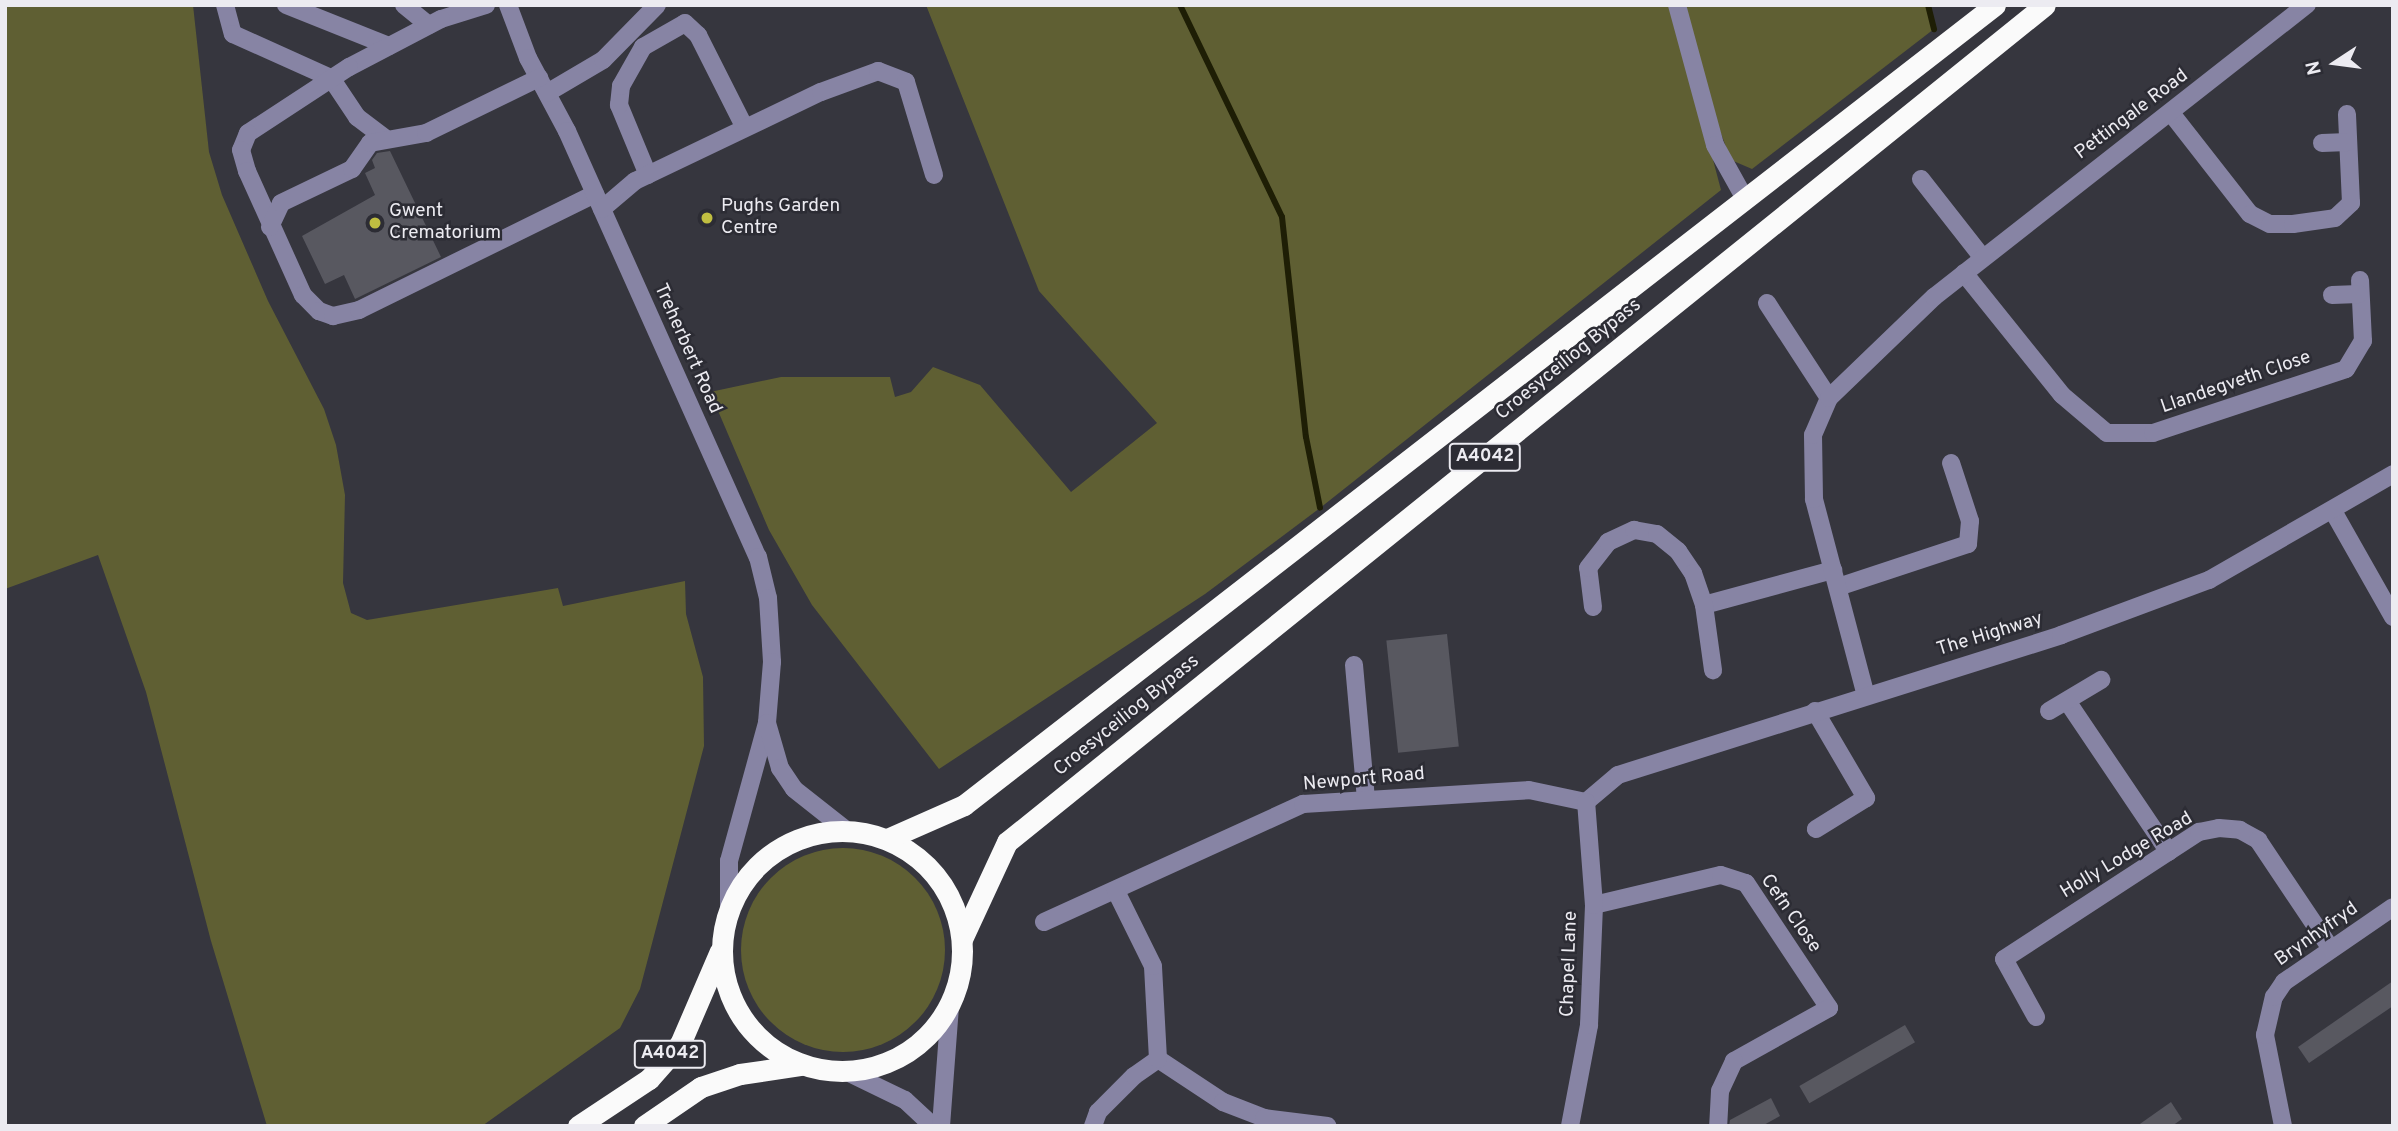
<!DOCTYPE html>
<html>
<head>
<meta charset="utf-8">
<style>
  body { margin:0 }
  #map { position:relative; width:2398px; height:1131px; overflow:hidden; background:#36363e; font-family:Overpass,sans-serif }
  div>[style] { position:absolute }
  [style*='--x'] { left:calc(var(--x)*1px); top:calc(var(--y)*1px); width:calc(var(--w)*1px); rotate:calc(var(--a)*1deg) }
  .green>* { inset:0; background:#5f5f33 }
  .round { border-radius:50% }
  .stream>* { height:6px; margin:-3px; padding:0 3px; transform-origin:3px; border-radius:3px; background:#1e1e05 }
  .building>* { inset:0; background:#585860; transform-origin:0 0 }
  .minor>* { height:18px; margin:-9px; padding:0 9px; transform-origin:9px; border-radius:9px; background:#8784a4 }
  .highway>* { height:21px; margin:-10.5px; padding:0 10.5px; transform-origin:10.5px; border-radius:10.5px; background:#fafafa }
  .highway>.ring { margin:-10.5px; padding:0; box-sizing:content-box; background:none; border:21px solid #fafafa; border-radius:50% }
  .dots>* { width:19px; height:19px; translate:-50% -50%; box-sizing:border-box; border:4px solid #2c2c34; border-radius:50% }
  span { translate:-50% -50%; white-space:nowrap; text-align:center; line-height:1.15; -webkit-text-stroke:5px #2c2c34; paint-order:stroke }
  .shield-label span { padding:2px 5px; background:#2c2c34; border:2px solid; border-radius:5px; -webkit-text-stroke-width:0 }
  .shield-label { font-size:18px; color:#ecebf1; font-weight:700 }
  .street-label { font-size:19px; color:#ecebf1 }
  .poi-label { font-size:19px; color:#ecebf1 }
  .left { translate:0 -50%; text-align:left }
  .frame { position:absolute; inset:0; border:7px solid #ecebf1; pointer-events:none }
  .north { position:absolute; left:2300px; top:28px; width:70px; height:70px; -webkit-text-stroke:5px #2c2c34; paint-order:stroke; rotate:257deg; font-size:19px; font-weight:700; line-height:28px; text-align:center; color:#ecebf1 }
  .north::after { content:''; display:block; margin:auto; width:24px; height:32px; background:#ecebf1; clip-path:polygon(50% 0,100% 100%,50% 72%,0 100%) }
</style>
</head>
<body>
<div id="map">
  <div class="green">
    <div style="clip-path:polygon(5px 5px,193px 5px,209px 152px,222px 195px,268px 301px,324px 409px,336px 445px,345px 495px,343px 583px,351px 613px,367px 620px,558px 588px,563px 606px,685px 581px,686px 614px,703px 677px,704px 746px,640px 989px,620px 1028px,482px 1126px,267px 1126px,211px 941px,146px 692px,98px 555px,5px 589px)"></div>
    <div style="clip-path:polygon(926px 5px,1672px 5px,1721px 190px,1320px 508px,1205px 594px,939px 769px,812px 605px,769px 530px,710px 392px,781px 377px,890px 377px,895px 397px,911px 392px,933px 367px,980px 385px,1071px 492px,1157px 423px,1039px 291px)"></div>
    <div style="clip-path:polygon(1686px 5px,1928px 5px,1934px 29px,1752px 169px,1731px 160px,1703px 86px)"></div>
    <div class="round" style="left:741px;top:848px;width:204px;height:204px"></div>
  </div>
  <div class="stream">
    <div style="--x:1180;--y:5;--w:235;--a:64.3"></div>
    <div style="--x:1282;--y:217;--w:221;--a:83.8"></div>
    <div style="--x:1306;--y:437;--w:72;--a:78.8"></div>
    <div style="--x:1928;--y:5;--w:25;--a:76"></div>
  </div>
  <div class="building">
    <div style="clip-path:polygon(390px 151px,441px 257px,355px 299px,344px 275px,325px 284px,302px 236px,375px 195px,365px 173px,375px 168px,372px 160px,377px 153px)"></div>
    <div style="left:1447px;top:634px;width:113px;height:61px;rotate:84deg"></div>
    <div style="clip-path:polygon(2393px 981px,2393px 1006px,2309px 1063px,2298px 1047px)"></div>
    <div style="left:1905px;top:1025px;width:20px;height:122px;rotate:60deg"></div>
    <div style="clip-path:polygon(1771px 1098px,1780px 1116px,1762px 1126px,1729px 1126px,1730px 1120px)"></div>
    <div style="clip-path:polygon(2171px 1102px,2182px 1119px,2172px 1126px,2137px 1126px)"></div>
  </div>
  <div class="minor">
    <div style="--x:225;--y:5;--w:30;--a:75"></div>
    <div style="--x:233;--y:34;--w:107;--a:24.2"></div>
    <div style="--x:331;--y:78;--w:47;--a:56.3"></div>
    <div style="--x:357;--y:117;--w:34;--a:37"></div>
    <div style="--x:286;--y:5;--w:111;--a:21.7"></div>
    <div style="--x:404;--y:5;--w:32;--a:39"></div>
    <div style="--x:486;--y:5;--w:47;--a:162.7"></div>
    <div style="--x:441;--y:19;--w:104;--a:152.4"></div>
    <div style="--x:349;--y:67;--w:121;--a:146.8"></div>
    <div style="--x:248;--y:133;--w:18;--a:112"></div>
    <div style="--x:241;--y:150;--w:22;--a:74"></div>
    <div style="--x:247;--y:171;--w:136;--a:65.7"></div>
    <div style="--x:303;--y:295;--w:23;--a:45"></div>
    <div style="--x:319;--y:311;--w:15;--a:20"></div>
    <div style="--x:333;--y:316;--w:27;--a:-13"></div>
    <div style="--x:359;--y:310;--w:263;--a:-26.2"></div>
    <div style="--x:508;--y:5;--w:57;--a:69.3"></div>
    <div style="--x:528;--y:58;--w:83;--a:61.9"></div>
    <div style="--x:567;--y:131;--w:467;--a:65.9"></div>
    <div style="--x:758;--y:557;--w:42;--a:76.3"></div>
    <div style="--x:768;--y:598;--w:64;--a:86.4"></div>
    <div style="--x:772;--y:662;--w:61;--a:94.7"></div>
    <div style="--x:767;--y:723;--w:143;--a:105.4"></div>
    <div style="--x:729;--y:861;--w:48;--a:90"></div>
    <div style="--x:1677;--y:5;--w:145;--a:74.8"></div>
    <div style="--x:1715;--y:145;--w:62;--a:60.9"></div>
    <div style="--x:547;--y:93;--w:65;--a:-30.5"></div>
    <div style="--x:603;--y:60;--w:77;--a:-45.5"></div>
    <div style="--x:2171;--y:113;--w:128;--a:52"></div>
    <div style="--x:2250;--y:214;--w:22;--a:27"></div>
    <div style="--x:2270;--y:224;--w:23;--a:0"></div>
    <div style="--x:2293;--y:224;--w:42;--a:-8.1"></div>
    <div style="--x:2335;--y:218;--w:22;--a:-43"></div>
    <div style="--x:2351;--y:203;--w:89;--a:-92.6"></div>
    <div style="--x:2322;--y:143;--w:26;--a:-2"></div>
    <div style="--x:648;--y:175;--w:76;--a:-112.5"></div>
    <div style="--x:619;--y:105;--w:19;--a:-84"></div>
    <div style="--x:621;--y:86;--w:45;--a:-60.6"></div>
    <div style="--x:643;--y:47;--w:48;--a:-29.7"></div>
    <div style="--x:685;--y:23;--w:18;--a:43"></div>
    <div style="--x:698;--y:35;--w:104;--a:63.2"></div>
    <div style="--x:1921;--y:179;--w:100;--a:51.9"></div>
    <div style="--x:602;--y:209;--w:43;--a:-40.3"></div>
    <div style="--x:635;--y:181;--w:206;--a:-25.6"></div>
    <div style="--x:821;--y:92;--w:61;--a:-20.2"></div>
    <div style="--x:878;--y:71;--w:30;--a:21"></div>
    <div style="--x:906;--y:82;--w:97;--a:73.2"></div>
    <div style="--x:270;--y:227;--w:26;--a:-65"></div>
    <div style="--x:281;--y:203;--w:79;--a:-25.6"></div>
    <div style="--x:352;--y:169;--w:32;--a:-55"></div>
    <div style="--x:370;--y:143;--w:57;--a:-10.1"></div>
    <div style="--x:426;--y:133;--w:126;--a:-26"></div>
    <div style="--x:1964;--y:273;--w:156;--a:51.2"></div>
    <div style="--x:2062;--y:395;--w:59;--a:40.2"></div>
    <div style="--x:2107;--y:433;--w:46;--a:0"></div>
    <div style="--x:2153;--y:433;--w:203;--a:-18.3"></div>
    <div style="--x:2346;--y:369;--w:33;--a:-59"></div>
    <div style="--x:2363;--y:341;--w:61;--a:-92.8"></div>
    <div style="--x:2332;--y:295;--w:27;--a:-2"></div>
    <div style="--x:1767;--y:303;--w:113;--a:56.9"></div>
    <div style="--x:2333;--y:511;--w:122;--a:60.5"></div>
    <div style="--x:1838;--y:587;--w:137;--a:-18.3"></div>
    <div style="--x:1968;--y:544;--w:23;--a:-85"></div>
    <div style="--x:1970;--y:521;--w:61;--a:-108.1"></div>
    <div style="--x:1704;--y:605;--w:134;--a:-15.2"></div>
    <div style="--x:1593;--y:607;--w:39;--a:-97"></div>
    <div style="--x:1588;--y:568;--w:33;--a:-52"></div>
    <div style="--x:1608;--y:542;--w:29;--a:-25"></div>
    <div style="--x:1634;--y:530;--w:23;--a:10"></div>
    <div style="--x:1657;--y:534;--w:27;--a:39"></div>
    <div style="--x:1678;--y:551;--w:27;--a:56"></div>
    <div style="--x:1693;--y:573;--w:34;--a:71"></div>
    <div style="--x:1704;--y:605;--w:66;--a:82.1"></div>
    <div style="--x:1354;--y:665;--w:135;--a:84.9"></div>
    <div style="--x:1866;--y:696;--w:204;--a:-104.8"></div>
    <div style="--x:1814;--y:499;--w:64;--a:-90.9"></div>
    <div style="--x:1813;--y:435;--w:40;--a:-66.6"></div>
    <div style="--x:1829;--y:398;--w:146;--a:-43.9"></div>
    <div style="--x:1934;--y:297;--w:474;--a:-38.1"></div>
    <div style="--x:2067;--y:701;--w:182;--a:56"></div>
    <div style="--x:1815;--y:711;--w:101;--a:59.6"></div>
    <div style="--x:1866;--y:798;--w:59;--a:148.2"></div>
    <div style="--x:2049;--y:711;--w:61;--a:-30.8"></div>
    <div style="--x:767;--y:723;--w:47;--a:73.9"></div>
    <div style="--x:780;--y:768;--w:25;--a:56"></div>
    <div style="--x:794;--y:789;--w:66;--a:38.3"></div>
    <div style="--x:1586;--y:802;--w:42;--a:-40.2"></div>
    <div style="--x:1618;--y:775;--w:465;--a:-17.5"></div>
    <div style="--x:2061;--y:635;--w:158;--a:-20.4"></div>
    <div style="--x:2209;--y:580;--w:212;--a:-29.9"></div>
    <div style="--x:1594;--y:905;--w:130;--a:-13.3"></div>
    <div style="--x:1721;--y:875;--w:26;--a:18"></div>
    <div style="--x:1746;--y:883;--w:150;--a:56.4"></div>
    <div style="--x:1829;--y:1008;--w:109;--a:150.8"></div>
    <div style="--x:1734;--y:1061;--w:33;--a:115"></div>
    <div style="--x:1720;--y:1091;--w:35;--a:93"></div>
    <div style="--x:1044;--y:922;--w:285;--a:-24.5"></div>
    <div style="--x:1303;--y:804;--w:226;--a:-3.5"></div>
    <div style="--x:1529;--y:790;--w:58;--a:11.9"></div>
    <div style="--x:2036;--y:1017;--w:66;--a:-118.9"></div>
    <div style="--x:2004;--y:959;--w:233;--a:-33.1"></div>
    <div style="--x:2199;--y:832;--w:20;--a:-11"></div>
    <div style="--x:2219;--y:828;--w:21;--a:5"></div>
    <div style="--x:2240;--y:830;--w:21;--a:29"></div>
    <div style="--x:2258;--y:840;--w:131;--a:56.2"></div>
    <div style="--x:1158;--y:1059;--w:78;--a:33.5"></div>
    <div style="--x:1223;--y:1102;--w:44;--a:21.3"></div>
    <div style="--x:1264;--y:1118;--w:64;--a:7.2"></div>
    <div style="--x:847;--y:1072;--w:64;--a:25.8"></div>
    <div style="--x:905;--y:1100;--w:38;--a:43"></div>
    <div style="--x:941;--y:1126;--w:121;--a:-85.7"></div>
    <div style="--x:1093;--y:1126;--w:15;--a:-70"></div>
    <div style="--x:1098;--y:1112;--w:51;--a:-45"></div>
    <div style="--x:1134;--y:1076;--w:29;--a:-35"></div>
    <div style="--x:1158;--y:1059;--w:93;--a:-93.1"></div>
    <div style="--x:1153;--y:966;--w:84;--a:-116.3"></div>
    <div style="--x:1570;--y:1126;--w:103;--a:-79.3"></div>
    <div style="--x:1589;--y:1025;--w:120;--a:-87.6"></div>
    <div style="--x:1594;--y:905;--w:103;--a:-94.4"></div>
    <div style="--x:2283;--y:1126;--w:93;--a:-101.2"></div>
    <div style="--x:2265;--y:1035;--w:39;--a:-77"></div>
    <div style="--x:2274;--y:997;--w:18;--a:-56"></div>
    <div style="--x:2284;--y:982;--w:132;--a:-34.5"></div>
  </div>
  <div class="highway">
    <div class="ring" style="left:722px;top:831px;width:219px;height:219px"></div>
    <div style="--x:887;--y:839;--w:84;--a:-23.8"></div>
    <div style="--x:964;--y:805;--w:1305;--a:-37.81"></div>
    <div style="--x:962;--y:939;--w:107;--a:-65.1"></div>
    <div style="--x:1007;--y:842;--w:1333;--a:-38.88"></div>
    <div style="--x:578;--y:1126;--w:85;--a:-33.5"></div>
    <div style="--x:649;--y:1079;--w:47;--a:-48.5"></div>
    <div style="--x:680;--y:1044;--w:101;--a:-66.7"></div>
    <div style="--x:644;--y:1126;--w:69;--a:-34.4"></div>
    <div style="--x:701;--y:1087;--w:41;--a:-18.4"></div>
    <div style="--x:740;--y:1074;--w:62;--a:-8.4"></div>
  </div>
  <div class="dots">
    <div style="left:707px;top:218px;background:#c0be41"></div>
    <div style="left:375px;top:223px;background:#c0be41"></div>
  </div>
  <div class="shield-label">
    <span style="left:1485px;top:457px">A4042</span>
    <span style="left:670px;top:1054px">A4042</span>
  </div>
  <div class="street-label">
    <span style="left:2132px;top:115px;rotate:-37deg">Pettingale Road</span>
    <span style="left:687px;top:349px;rotate:66deg">Treherbert Road</span>
    <span style="left:1569px;top:360px;rotate:-39deg">Croesyceiliog Bypass</span>
    <span style="left:2236px;top:383px;rotate:-19deg">Llandegveth Close</span>
    <span style="left:1990px;top:635px;rotate:-17deg">The Highway</span>
    <span style="left:1127px;top:716px;rotate:-39deg">Croesyceiliog Bypass</span>
    <span style="left:1364px;top:780px;rotate:-5deg">Newport Road</span>
    <span style="left:2127px;top:856px;rotate:-31deg">Holly Lodge Road</span>
    <span style="left:1790px;top:914px;rotate:55deg">Cefn Close</span>
    <span style="left:2317px;top:935px;rotate:-35deg">Brynhyfryd</span>
    <span style="left:1570px;top:964px;rotate:-88deg">Chapel Lane</span>
  </div>
  <div class="poi-label">
    <span class="left" style="left:721px;top:218px">Pughs Garden<br>Centre</span>
    <span class="left" style="left:389px;top:223px">Gwent<br>Crematorium</span>
  </div>
  <div class="frame"></div>
  <div class="north">N</div>
</div>
</body>
</html>
